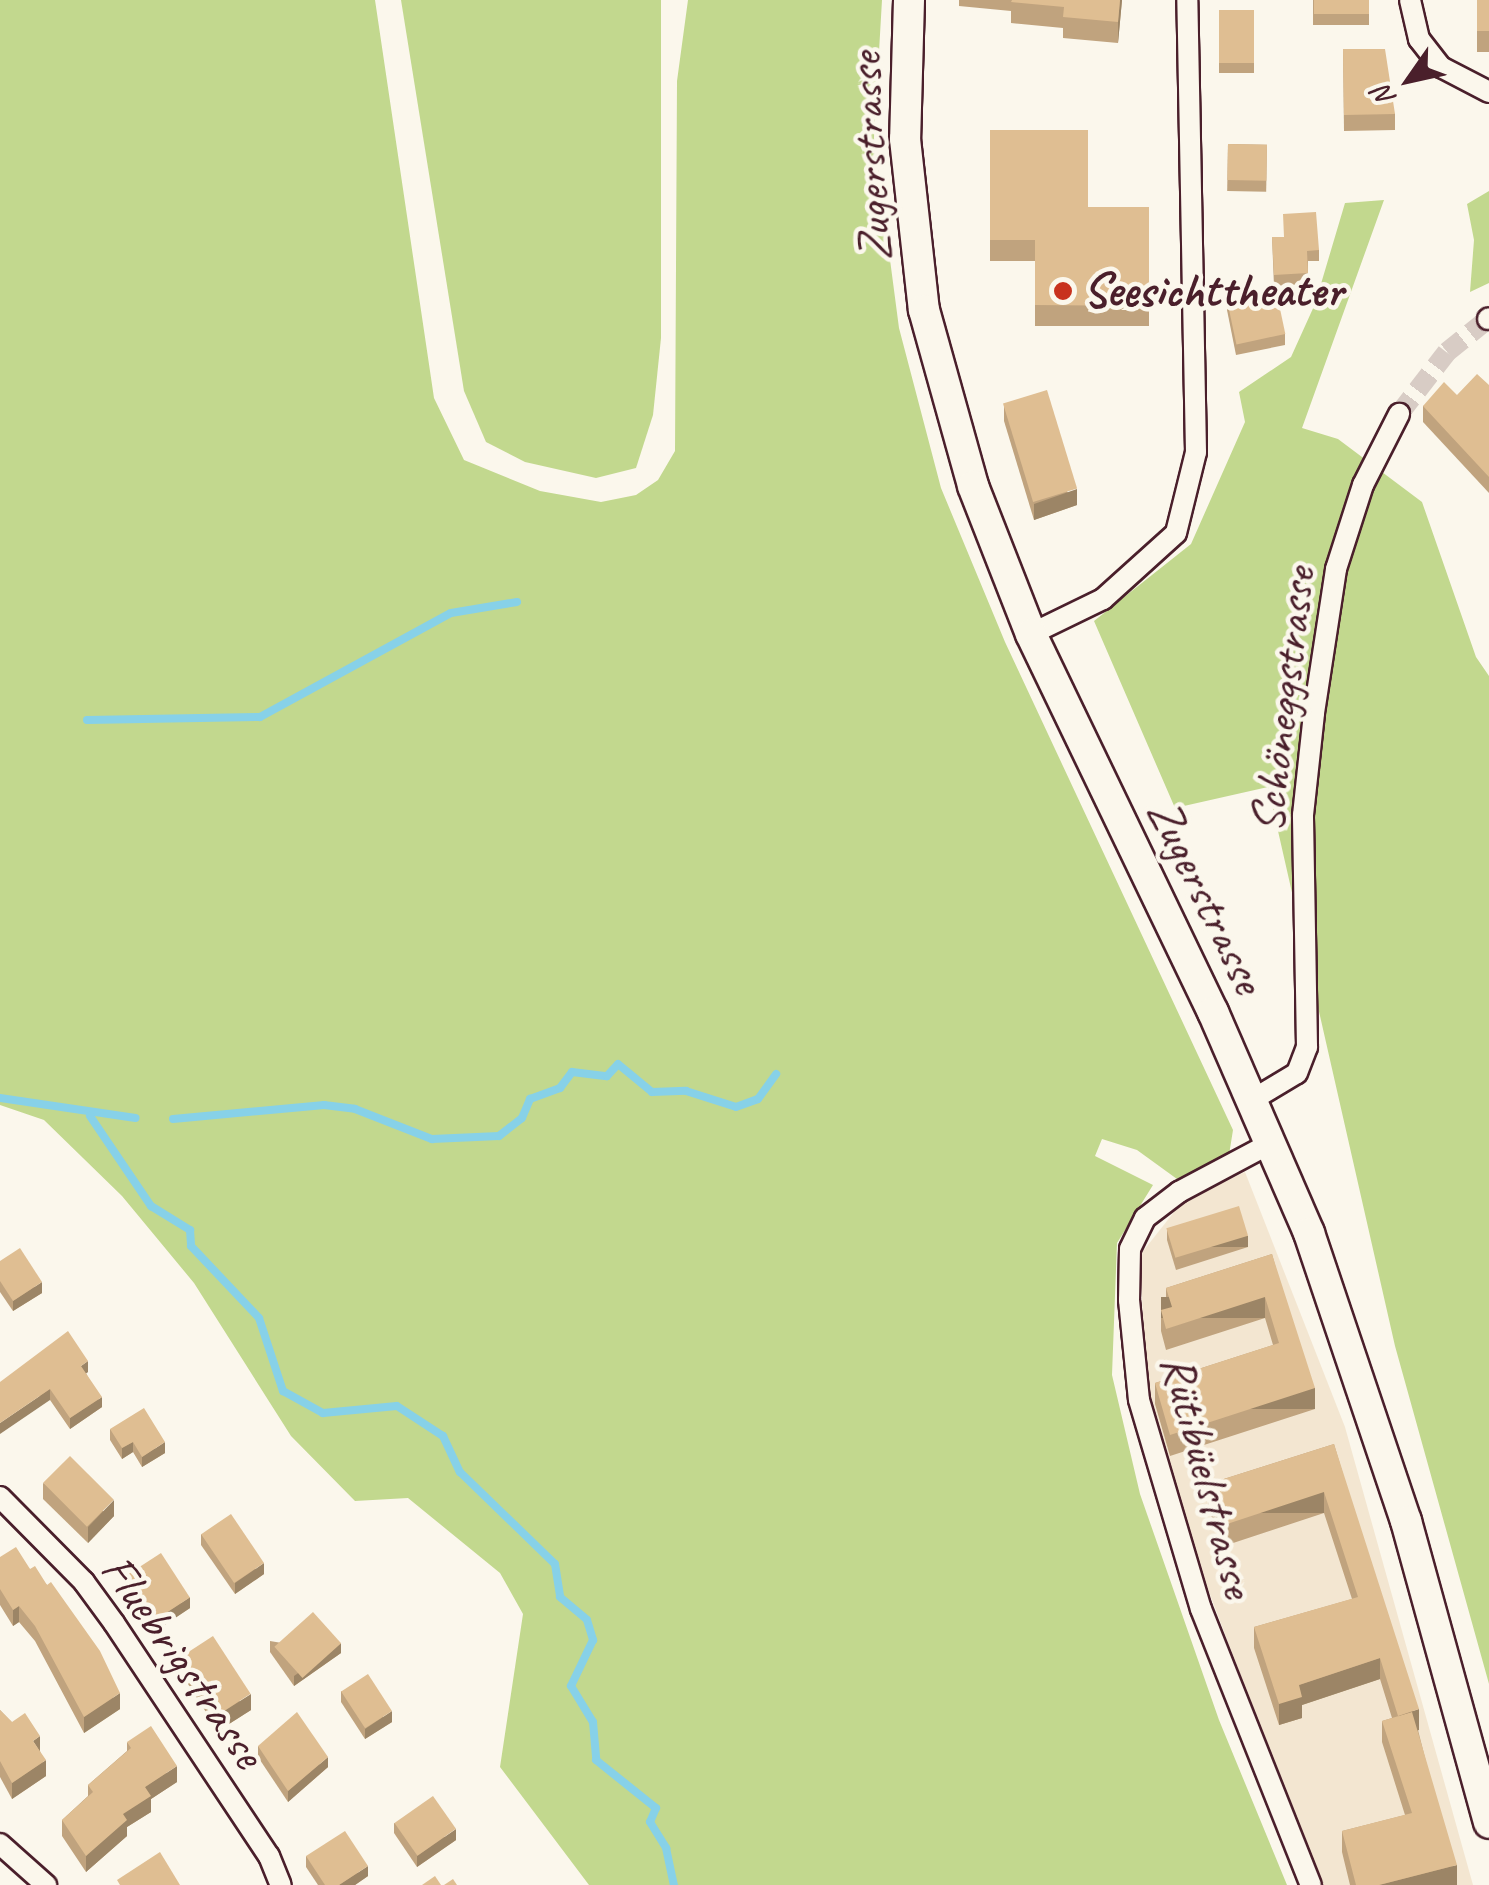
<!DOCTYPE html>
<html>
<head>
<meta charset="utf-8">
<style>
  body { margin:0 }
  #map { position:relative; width:1489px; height:1885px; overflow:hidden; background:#fbf7ec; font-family:Caveat,sans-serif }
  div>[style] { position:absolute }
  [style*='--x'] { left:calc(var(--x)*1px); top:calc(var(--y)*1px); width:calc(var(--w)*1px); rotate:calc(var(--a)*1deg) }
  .built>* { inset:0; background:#f3e6d1 }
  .green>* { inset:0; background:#c2d88e }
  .stream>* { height:8px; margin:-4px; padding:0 4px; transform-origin:4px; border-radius:4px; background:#87d1e8 }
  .minor-tunnel>* { height:20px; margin-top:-10px; transform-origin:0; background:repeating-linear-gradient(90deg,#d8ccc5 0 20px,transparent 0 30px) }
  .roads { filter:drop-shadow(2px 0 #4a1f2b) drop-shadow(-2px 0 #4a1f2b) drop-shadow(0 2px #4a1f2b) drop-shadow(0 -2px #4a1f2b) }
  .minor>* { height:20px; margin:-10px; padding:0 10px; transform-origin:10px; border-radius:10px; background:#fbf7ec }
  .secondary>* { height:30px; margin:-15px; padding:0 15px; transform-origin:15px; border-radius:15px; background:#fbf7ec }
  .wall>* { inset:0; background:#c0a37e; transform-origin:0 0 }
  .shaded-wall>* { inset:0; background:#9c8566; transform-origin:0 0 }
  .building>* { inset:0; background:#dfbe92; transform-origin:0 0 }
  .dots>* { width:28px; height:28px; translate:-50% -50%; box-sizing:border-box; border:5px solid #fbf7ec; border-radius:50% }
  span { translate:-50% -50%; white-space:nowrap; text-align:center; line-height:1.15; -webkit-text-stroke:9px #fbf7ec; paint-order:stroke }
  .street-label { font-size:48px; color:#4a1f2b }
  .poi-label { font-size:48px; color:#4a1f2b; font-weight:700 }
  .left { translate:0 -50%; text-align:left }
  .north { position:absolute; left:1359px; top:30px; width:100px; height:100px; -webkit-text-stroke:8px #fbf7ec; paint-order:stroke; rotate:236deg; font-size:28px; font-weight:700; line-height:40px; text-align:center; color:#4a1f2b }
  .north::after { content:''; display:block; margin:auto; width:35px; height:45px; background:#4a1f2b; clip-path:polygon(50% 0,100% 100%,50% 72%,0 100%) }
</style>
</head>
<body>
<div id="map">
  <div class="built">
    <div style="clip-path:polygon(1245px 1172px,1345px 1427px,1473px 1885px,1320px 1885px,1206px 1584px,1147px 1397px,1140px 1255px,1182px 1202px)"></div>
  </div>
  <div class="green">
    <div style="clip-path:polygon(0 0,375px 0,434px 398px,464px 460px,540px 491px,601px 502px,636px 495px,658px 480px,675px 451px,677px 81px,688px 0,882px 0,874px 138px,899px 328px,941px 488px,1005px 642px,1233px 1130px,1229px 1155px,1177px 1179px,1137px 1150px,1102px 1139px,1095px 1156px,1153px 1185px,1117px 1243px,1112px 1375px,1140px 1494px,1219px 1720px,1287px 1885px,589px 1885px,500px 1767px,523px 1614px,500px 1573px,408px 1498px,355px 1501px,291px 1436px,194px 1283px,122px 1196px,44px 1120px,0 1105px)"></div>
    <div style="clip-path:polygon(401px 0,661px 0,661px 338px,653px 415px,636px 468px,596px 478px,525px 462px,486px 442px,464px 391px)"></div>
    <div style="clip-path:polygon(1489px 191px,1489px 283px,1470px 292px,1474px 240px,1467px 204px)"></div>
    <div style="clip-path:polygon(1384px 200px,1302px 428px,1338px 439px,1422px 502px,1476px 657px,1489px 676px,1489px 1684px,1395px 1346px,1268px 787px,1175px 808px,1094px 621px,1191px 544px,1245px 422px,1239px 392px,1291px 357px,1315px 304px,1345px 203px)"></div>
  </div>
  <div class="stream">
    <div style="--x:87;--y:720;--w:173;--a:-1"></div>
    <div style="--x:260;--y:717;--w:217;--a:-28.6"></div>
    <div style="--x:451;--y:613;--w:67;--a:-9.5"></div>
    <div style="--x:0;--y:1098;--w:137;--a:8.4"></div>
    <div style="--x:90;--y:1116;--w:109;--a:55.9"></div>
    <div style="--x:151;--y:1206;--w:46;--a:31.6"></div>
    <div style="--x:190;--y:1230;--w:16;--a:86"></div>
    <div style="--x:191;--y:1246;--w:99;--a:46.6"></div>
    <div style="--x:259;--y:1318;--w:77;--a:71.8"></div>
    <div style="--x:283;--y:1391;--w:46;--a:28.8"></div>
    <div style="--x:323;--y:1413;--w:74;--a:-5.4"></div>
    <div style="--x:397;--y:1406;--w:55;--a:33.1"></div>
    <div style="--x:443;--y:1436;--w:40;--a:65"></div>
    <div style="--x:460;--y:1472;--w:132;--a:44.1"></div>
    <div style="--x:555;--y:1564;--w:33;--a:81"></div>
    <div style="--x:560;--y:1597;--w:35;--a:40"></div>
    <div style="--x:587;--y:1620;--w:21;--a:73"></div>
    <div style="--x:593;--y:1640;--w:51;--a:115.6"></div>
    <div style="--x:571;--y:1686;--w:42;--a:58.6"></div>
    <div style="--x:593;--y:1722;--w:38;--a:85"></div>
    <div style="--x:596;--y:1760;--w:77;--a:38.7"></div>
    <div style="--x:656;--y:1808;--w:15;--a:113"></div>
    <div style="--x:650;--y:1822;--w:31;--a:58"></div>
    <div style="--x:666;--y:1848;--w:38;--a:78"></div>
    <div style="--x:173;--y:1119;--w:152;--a:-5.3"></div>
    <div style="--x:324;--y:1105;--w:31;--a:7"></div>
    <div style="--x:355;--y:1109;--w:83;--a:21.3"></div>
    <div style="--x:432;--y:1139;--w:67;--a:-2.6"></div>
    <div style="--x:499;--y:1136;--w:29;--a:-38"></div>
    <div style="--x:522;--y:1118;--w:21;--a:-67"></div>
    <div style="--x:530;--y:1099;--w:32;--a:-20"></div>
    <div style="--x:560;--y:1088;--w:20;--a:-53"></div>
    <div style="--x:572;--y:1072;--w:35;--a:7"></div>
    <div style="--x:607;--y:1076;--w:16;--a:-47"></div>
    <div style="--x:618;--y:1064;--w:44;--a:39.5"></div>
    <div style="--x:652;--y:1092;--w:34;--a:-2"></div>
    <div style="--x:686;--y:1091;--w:52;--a:17.7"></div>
    <div style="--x:736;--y:1107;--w:23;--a:-20"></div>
    <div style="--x:758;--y:1099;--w:31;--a:-54"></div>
  </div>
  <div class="minor-tunnel">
    <div style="--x:1399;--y:414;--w:78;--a:-52.3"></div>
    <div style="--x:1447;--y:352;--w:53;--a:-38.8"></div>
  </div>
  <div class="roads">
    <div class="minor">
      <div style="--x:1410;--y:0;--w:40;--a:77"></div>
      <div style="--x:1419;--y:39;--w:36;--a:52"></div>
      <div style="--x:1441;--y:67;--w:54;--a:27.5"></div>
      <div style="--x:1488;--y:319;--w:1;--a:-45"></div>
      <div style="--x:1031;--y:634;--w:80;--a:-25.9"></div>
      <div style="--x:1103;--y:599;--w:98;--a:-42.1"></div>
      <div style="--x:1176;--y:533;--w:83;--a:-76.1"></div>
      <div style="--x:1196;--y:452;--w:452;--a:-91.1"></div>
      <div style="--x:1252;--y:1100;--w:52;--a:-31"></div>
      <div style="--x:1297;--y:1073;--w:28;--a:-69"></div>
      <div style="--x:1307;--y:1047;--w:232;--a:-91"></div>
      <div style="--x:1303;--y:815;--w:103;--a:-83.8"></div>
      <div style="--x:1314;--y:713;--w:146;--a:-81.3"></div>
      <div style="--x:1336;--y:569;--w:88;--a:-72.2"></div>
      <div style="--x:1363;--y:485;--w:80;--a:-63.1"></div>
      <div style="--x:1271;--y:1143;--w:104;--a:152"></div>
      <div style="--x:1179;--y:1192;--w:43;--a:142.6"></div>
      <div style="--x:1145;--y:1218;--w:34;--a:116"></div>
      <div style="--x:1130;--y:1249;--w:51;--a:91.1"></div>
      <div style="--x:1129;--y:1300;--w:100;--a:84.3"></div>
      <div style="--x:1139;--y:1400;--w:218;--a:73.5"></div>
      <div style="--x:1201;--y:1609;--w:297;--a:68.3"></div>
      <div style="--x:0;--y:1497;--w:120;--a:45.3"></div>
      <div style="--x:84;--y:1582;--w:51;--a:53.8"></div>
      <div style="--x:114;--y:1623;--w:280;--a:56.4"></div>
      <div style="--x:269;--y:1856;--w:31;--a:68"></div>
      <div style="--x:0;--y:1844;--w:62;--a:41.7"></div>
    </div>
    <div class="secondary">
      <div style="--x:909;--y:0;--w:139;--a:91.6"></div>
      <div style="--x:905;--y:139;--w:172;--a:83.7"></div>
      <div style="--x:924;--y:310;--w:183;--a:74.4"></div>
      <div style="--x:973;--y:486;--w:159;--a:68.6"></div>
      <div style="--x:1031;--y:634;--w:420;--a:64.3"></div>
      <div style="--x:1213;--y:1012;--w:241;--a:66.5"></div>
      <div style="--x:1309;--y:1233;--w:304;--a:71.4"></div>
      <div style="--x:1406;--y:1521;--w:313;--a:74.6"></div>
    </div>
  </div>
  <div class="wall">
    <div style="clip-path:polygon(959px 0,1122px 0,1118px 43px,1063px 38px,1063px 28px,1011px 23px,1011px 11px,959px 6px)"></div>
    <div style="left:1313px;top:0;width:56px;height:25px"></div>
    <div style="left:1477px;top:0;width:12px;height:52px"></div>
    <div style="left:1219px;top:10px;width:35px;height:63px"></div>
    <div style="clip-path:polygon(1343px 49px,1395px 114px,1395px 130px,1344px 131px)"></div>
    <div style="clip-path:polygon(990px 130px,1088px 207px,1149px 207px,1149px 326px,1035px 326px,1035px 261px,990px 261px)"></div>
    <div style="left:1228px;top:144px;width:39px;height:47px;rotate:1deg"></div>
    <div style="clip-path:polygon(1272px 237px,1319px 250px,1319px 261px,1308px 261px,1308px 284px,1274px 286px)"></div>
    <div style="clip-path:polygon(1227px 300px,1285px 334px,1285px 345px,1236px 355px,1227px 310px)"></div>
    <div style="clip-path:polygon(1489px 385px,1489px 493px,1423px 422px,1423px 406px)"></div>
    <div style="clip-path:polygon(1004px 405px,1077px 505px,1034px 520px,1004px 421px)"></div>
    <div style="clip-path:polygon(1167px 1230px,1248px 1247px,1176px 1270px,1167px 1240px)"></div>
    <div style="clip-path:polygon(1272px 1254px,1315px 1409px,1170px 1456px,1155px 1404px,1155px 1383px,1273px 1345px,1265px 1318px,1166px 1350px,1161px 1331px,1161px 1310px,1166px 1309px,1166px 1288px)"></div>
    <div style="clip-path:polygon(0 1261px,42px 1293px,13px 1311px,0 1292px)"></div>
    <div style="clip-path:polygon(88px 1372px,86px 1373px,102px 1407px,70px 1429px,50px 1400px,0 1382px)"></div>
    <div style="clip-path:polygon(110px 1429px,165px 1453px,142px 1467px,133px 1452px,122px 1459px,110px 1440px)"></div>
    <div style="clip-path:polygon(1334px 1444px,1419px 1730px,1418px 1730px,1457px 1885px,1350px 1885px,1342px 1852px,1342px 1831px,1405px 1815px,1382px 1742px,1382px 1721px,1392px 1718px,1380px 1679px,1302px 1705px,1302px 1718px,1279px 1725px,1254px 1648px,1254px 1627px,1352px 1599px,1324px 1513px,1221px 1547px,1208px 1505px,1208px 1484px)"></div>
    <div style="clip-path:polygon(43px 1483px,114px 1516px,88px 1543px,43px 1499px)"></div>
    <div style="clip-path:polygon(201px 1534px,264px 1574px,235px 1594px,201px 1545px)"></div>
    <div style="clip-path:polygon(0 1557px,30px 1569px,47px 1585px,120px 1709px,84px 1733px,35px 1641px,19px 1622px,13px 1626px,0 1605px)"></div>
    <div style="clip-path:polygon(128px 1576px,190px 1608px,157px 1630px,128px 1586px)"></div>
    <div style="clip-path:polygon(270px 1641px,341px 1653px,294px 1686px,270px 1652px)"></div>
    <div style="clip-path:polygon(181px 1657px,251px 1710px,218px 1731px,181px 1673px)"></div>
    <div style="clip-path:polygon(341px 1691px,392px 1722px,365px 1739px,341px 1702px)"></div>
    <div style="clip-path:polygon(0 1710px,40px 1751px,46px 1776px,12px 1799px,0 1777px)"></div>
    <div style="clip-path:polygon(127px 1742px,177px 1782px,151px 1799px,151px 1812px,127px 1827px,127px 1836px,86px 1872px,62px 1836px,62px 1820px,88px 1796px,88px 1785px,127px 1751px)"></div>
    <div style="clip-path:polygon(258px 1746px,328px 1767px,288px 1802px,258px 1757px)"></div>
    <div style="clip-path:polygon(394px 1823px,456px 1840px,417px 1867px,394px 1833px)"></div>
    <div style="clip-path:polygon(306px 1856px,368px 1876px,355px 1885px,318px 1885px,306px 1867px)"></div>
  </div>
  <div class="shaded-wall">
    <div style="clip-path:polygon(1120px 0,1122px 0,1118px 43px,1118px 22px)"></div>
    <div style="clip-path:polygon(1077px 489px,1077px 505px,1034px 520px,1034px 504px)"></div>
    <div style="left:1248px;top:1236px;width:11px;height:76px;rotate:90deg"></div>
    <div style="clip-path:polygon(42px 1282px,42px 1293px,13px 1311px,13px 1301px)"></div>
    <div style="left:1265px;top:1297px;width:21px;height:104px;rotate:90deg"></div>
    <div style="clip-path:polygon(88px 1361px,88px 1372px,81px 1377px,81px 1366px)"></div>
    <div style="left:1315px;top:1388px;width:21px;height:152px;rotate:90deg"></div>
    <div style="clip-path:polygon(50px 1389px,50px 1400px,0 1434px,0 1423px)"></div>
    <div style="clip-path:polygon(102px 1397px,102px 1407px,70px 1429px,70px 1418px)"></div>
    <div style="clip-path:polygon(133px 1442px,133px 1452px,122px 1459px,122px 1448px)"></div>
    <div style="clip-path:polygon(165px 1442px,165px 1453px,142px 1467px,142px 1457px)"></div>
    <div style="left:1324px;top:1492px;width:21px;height:108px;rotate:90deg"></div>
    <div style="clip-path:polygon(114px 1500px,114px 1516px,88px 1543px,88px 1527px)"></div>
    <div style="clip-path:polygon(264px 1563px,264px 1574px,235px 1594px,235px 1583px)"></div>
    <div style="clip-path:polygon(190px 1597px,190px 1608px,157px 1630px,157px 1619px)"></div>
    <div style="clip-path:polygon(19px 1606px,19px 1622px,13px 1626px,13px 1610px)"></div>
    <div style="clip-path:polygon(341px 1643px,341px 1653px,294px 1686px,294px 1676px)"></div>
    <div style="clip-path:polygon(1380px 1658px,1380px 1679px,1302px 1705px,1302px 1718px,1279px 1725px,1279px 1704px,1299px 1685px)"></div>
    <div style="clip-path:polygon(120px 1693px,120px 1709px,84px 1733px,84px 1717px)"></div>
    <div style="clip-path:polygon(251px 1694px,251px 1710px,218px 1731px,218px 1715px)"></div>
    <div style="clip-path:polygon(1419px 1709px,1419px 1730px,1398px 1737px,1398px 1716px)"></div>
    <div style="clip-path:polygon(392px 1711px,392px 1722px,365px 1739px,365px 1729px)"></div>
    <div style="clip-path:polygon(40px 1736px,40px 1752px,33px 1741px)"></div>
    <div style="clip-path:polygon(328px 1757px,328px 1767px,288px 1802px,288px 1791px)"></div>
    <div style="clip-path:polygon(46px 1760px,46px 1776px,12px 1799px,12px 1783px)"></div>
    <div style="clip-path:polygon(177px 1766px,177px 1782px,151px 1799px,151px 1812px,127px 1827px,127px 1836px,86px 1872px,86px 1856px,145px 1787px)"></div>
    <div style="clip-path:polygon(456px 1829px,456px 1840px,417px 1867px,417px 1856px)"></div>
    <div style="clip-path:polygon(1457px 1865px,1457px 1885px,1379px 1885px)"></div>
    <div style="clip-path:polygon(368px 1866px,368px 1876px,355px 1885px,339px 1885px)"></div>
  </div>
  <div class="building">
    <div style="clip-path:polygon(1012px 0,1120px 0,1118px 22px,1063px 17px,1064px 7px,1011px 2px)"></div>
    <div style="left:1314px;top:0;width:55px;height:14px"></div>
    <div style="left:1477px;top:0;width:12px;height:31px"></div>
    <div style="left:1219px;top:10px;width:35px;height:53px"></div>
    <div style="clip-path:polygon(1343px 49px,1385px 49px,1395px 114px,1344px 115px)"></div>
    <div style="clip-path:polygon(990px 130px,1088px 130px,1088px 207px,1149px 207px,1149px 306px,1035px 305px,1035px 240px,990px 240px)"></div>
    <div style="left:1228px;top:144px;width:39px;height:36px;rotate:1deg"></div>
    <div style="clip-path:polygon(1316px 212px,1319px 250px,1307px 251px,1308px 273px,1274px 275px,1272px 237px,1284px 237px,1283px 214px)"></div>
    <div style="left:1276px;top:290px;width:45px;height:50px;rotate:78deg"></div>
    <div style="clip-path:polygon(1477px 374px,1489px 385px,1489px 477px,1423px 406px,1444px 382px,1457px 395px)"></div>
    <div style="left:1047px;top:390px;width:103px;height:46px;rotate:73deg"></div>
    <div style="left:1239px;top:1206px;width:31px;height:76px;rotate:73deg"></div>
    <div style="clip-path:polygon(20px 1248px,42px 1282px,13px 1301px,0 1281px,0 1261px)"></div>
    <div style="clip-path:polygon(1272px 1254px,1315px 1388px,1170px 1435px,1155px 1383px,1279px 1343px,1265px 1297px,1166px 1329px,1161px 1310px,1172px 1307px,1166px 1288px)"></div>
    <div style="clip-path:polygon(68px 1331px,88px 1361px,81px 1366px,102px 1397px,70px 1418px,50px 1389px,0 1423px,0 1382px)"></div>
    <div style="clip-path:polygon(144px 1408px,165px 1442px,142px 1457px,133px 1442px,122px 1448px,110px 1429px)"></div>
    <div style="clip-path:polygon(1334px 1444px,1419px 1709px,1398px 1716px,1380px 1658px,1299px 1685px,1302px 1697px,1279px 1704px,1254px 1627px,1358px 1597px,1324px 1492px,1221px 1526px,1208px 1484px)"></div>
    <div style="left:70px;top:1456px;width:62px;height:38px;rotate:45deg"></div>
    <div style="left:231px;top:1514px;width:59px;height:36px;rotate:56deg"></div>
    <div style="clip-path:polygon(16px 1547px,30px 1569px,35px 1566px,47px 1585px,51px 1582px,100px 1651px,120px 1693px,84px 1717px,35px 1626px,19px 1606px,13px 1610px,0 1589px,0 1557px)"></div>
    <div style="left:161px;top:1553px;width:53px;height:40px;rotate:57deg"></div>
    <div style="left:313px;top:1612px;width:42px;height:52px;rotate:48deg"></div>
    <div style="left:213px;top:1636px;width:69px;height:38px;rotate:57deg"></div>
    <div style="left:368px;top:1674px;width:44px;height:32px;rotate:57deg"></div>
    <div style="clip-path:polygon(0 1710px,12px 1722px,25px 1713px,40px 1736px,33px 1741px,46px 1760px,12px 1783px,0 1761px)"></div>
    <div style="clip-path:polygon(297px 1712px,328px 1757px,288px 1791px,258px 1746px)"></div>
    <div style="clip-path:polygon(1412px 1712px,1457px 1865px,1379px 1885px,1356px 1885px,1342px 1831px,1412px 1813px,1382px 1721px)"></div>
    <div style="clip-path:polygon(151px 1726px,177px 1766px,145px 1787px,151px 1796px,123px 1814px,127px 1820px,86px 1856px,62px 1820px,93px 1792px,88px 1785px,131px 1748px,127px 1742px)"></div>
    <div style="left:433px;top:1796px;width:40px;height:47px;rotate:55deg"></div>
    <div style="clip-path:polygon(345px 1831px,368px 1866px,339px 1885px,325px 1885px,306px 1856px)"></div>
    <div style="clip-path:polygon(160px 1852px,180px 1885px,120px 1885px,117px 1880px)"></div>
    <div style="clip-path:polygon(435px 1876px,441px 1885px,422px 1885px)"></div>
    <div style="clip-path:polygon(453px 1879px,457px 1885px,444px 1885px)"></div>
  </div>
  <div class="dots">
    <div style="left:1063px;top:291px;background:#c8321e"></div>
  </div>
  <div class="street-label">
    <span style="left:870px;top:157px;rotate:-93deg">Zugerstrasse</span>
    <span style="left:1283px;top:700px;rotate:-83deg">Schöneggstrasse</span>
    <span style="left:1206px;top:896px;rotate:64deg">Zugerstrasse</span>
    <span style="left:1208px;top:1476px;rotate:75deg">Rütibüelstrasse</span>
    <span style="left:183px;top:1661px;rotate:55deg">Fluebrigstrasse</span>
  </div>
  <div class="poi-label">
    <span class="left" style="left:1083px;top:291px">Seesichttheater</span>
  </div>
  <div class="north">N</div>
</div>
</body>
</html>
